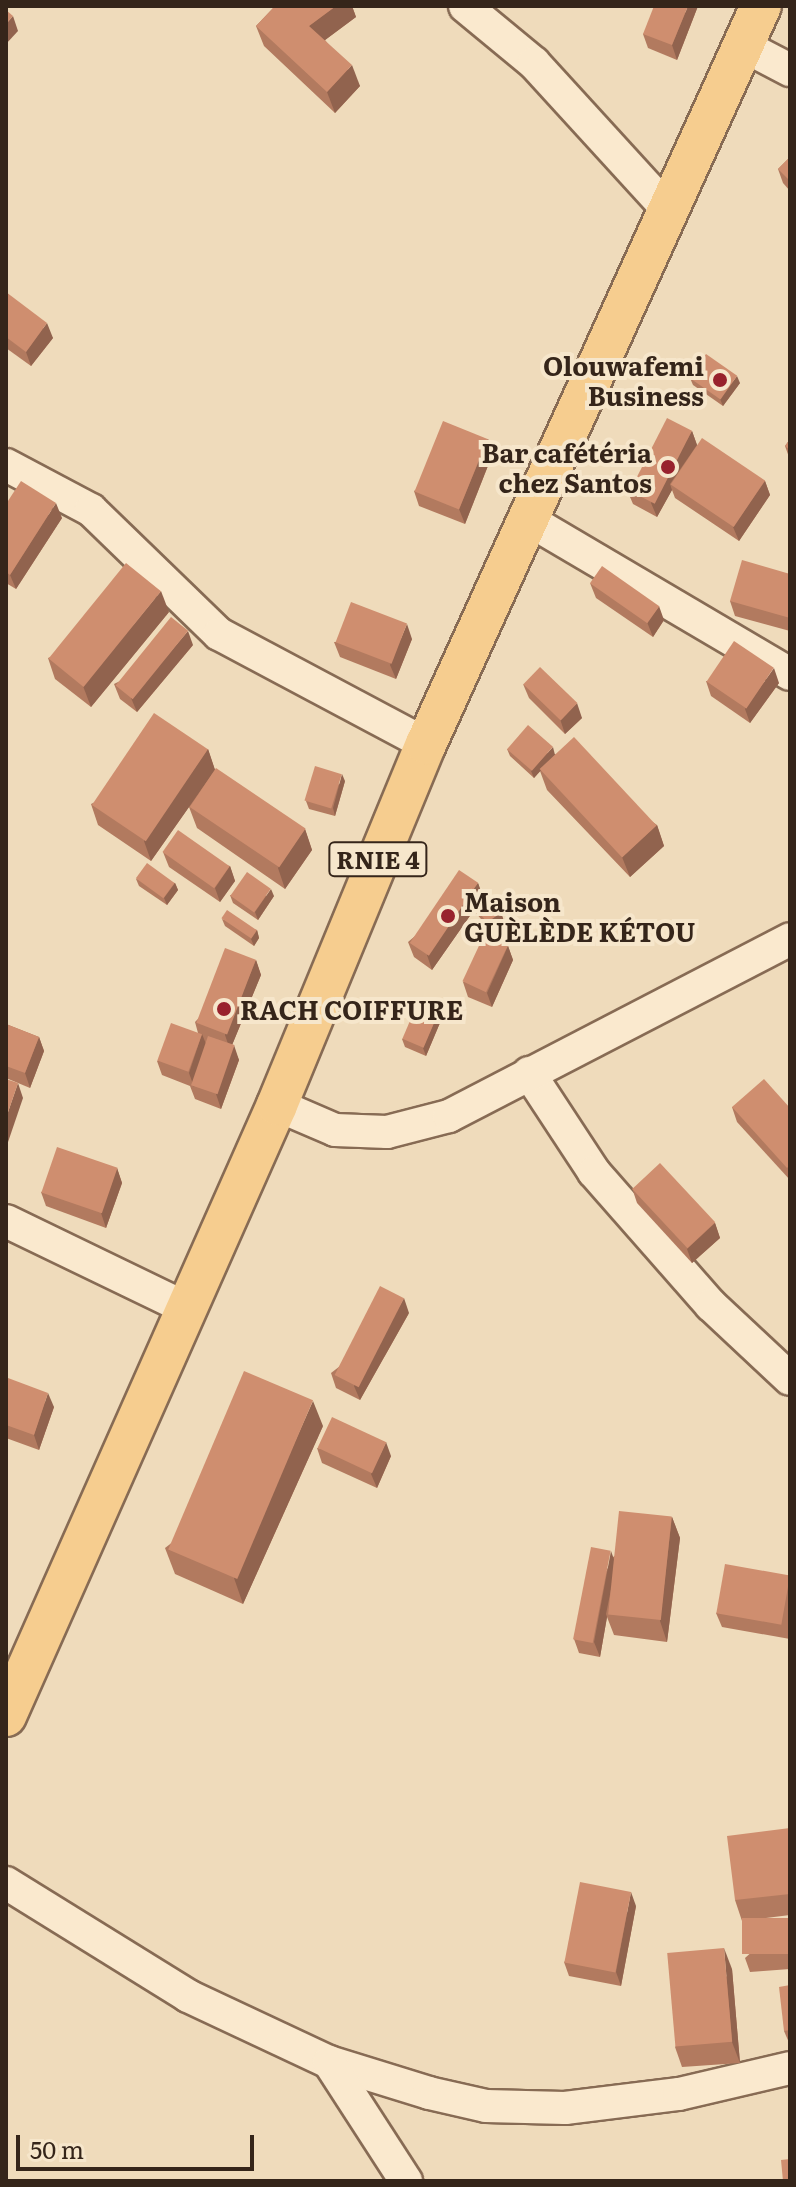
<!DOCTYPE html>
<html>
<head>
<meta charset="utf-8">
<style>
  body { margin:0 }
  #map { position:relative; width:796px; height:2187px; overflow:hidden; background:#efdbbb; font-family:Literata,serif }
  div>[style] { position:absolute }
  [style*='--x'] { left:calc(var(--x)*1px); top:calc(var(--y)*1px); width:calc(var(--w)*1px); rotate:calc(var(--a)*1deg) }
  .roads { filter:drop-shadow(2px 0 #876b54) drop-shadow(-2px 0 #876b54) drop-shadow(0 2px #876b54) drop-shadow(0 -2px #876b54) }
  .minor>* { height:32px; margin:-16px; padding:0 16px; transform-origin:16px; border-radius:16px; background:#fae9ce }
  .major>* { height:40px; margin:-20px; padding:0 20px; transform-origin:20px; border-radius:20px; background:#f6cd8f }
  .wall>* { inset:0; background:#b27a5f }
  .shaded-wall>* { inset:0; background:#91634e }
  .building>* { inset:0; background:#cf8e6f; transform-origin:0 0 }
  .dots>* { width:22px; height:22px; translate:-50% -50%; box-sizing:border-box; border:4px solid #f6e6cb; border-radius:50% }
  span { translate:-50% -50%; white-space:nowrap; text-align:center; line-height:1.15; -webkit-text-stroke:8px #f6e6cb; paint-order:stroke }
  .shield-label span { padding:2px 6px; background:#f6e6cb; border:2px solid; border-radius:6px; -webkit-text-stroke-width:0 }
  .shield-label { font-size:24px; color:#35251a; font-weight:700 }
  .poi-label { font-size:26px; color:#35251a; font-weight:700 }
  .right { translate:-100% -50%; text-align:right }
  .left { translate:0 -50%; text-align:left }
  .frame { position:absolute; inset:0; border:8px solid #35251a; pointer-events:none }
  .scale { position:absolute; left:16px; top:2135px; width:238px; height:36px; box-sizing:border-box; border:4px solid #35251a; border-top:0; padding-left:10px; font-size:24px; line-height:28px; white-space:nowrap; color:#35251a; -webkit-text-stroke:6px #f6e6cb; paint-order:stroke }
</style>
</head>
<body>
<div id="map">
  <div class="roads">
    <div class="minor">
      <div style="--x:465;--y:6;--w:89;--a:39.6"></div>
      <div style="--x:534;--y:63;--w:202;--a:47.6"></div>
      <div style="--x:744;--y:46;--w:52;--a:27.6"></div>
      <div style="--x:6;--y:465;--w:96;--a:27.9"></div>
      <div style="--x:91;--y:510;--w:178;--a:44.1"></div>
      <div style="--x:219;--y:634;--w:234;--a:28"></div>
      <div style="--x:527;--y:519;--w:305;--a:30.5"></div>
      <div style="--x:529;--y:1073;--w:118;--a:56.7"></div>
      <div style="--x:594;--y:1172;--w:177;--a:48.7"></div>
      <div style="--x:711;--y:1305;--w:108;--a:43.1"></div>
      <div style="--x:277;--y:1105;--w:63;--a:23.3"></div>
      <div style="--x:335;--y:1130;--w:52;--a:2.2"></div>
      <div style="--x:387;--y:1132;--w:64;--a:-14.5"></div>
      <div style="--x:449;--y:1116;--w:384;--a:-27.4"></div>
      <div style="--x:6;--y:1221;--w:202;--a:25.8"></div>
      <div style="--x:6;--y:1883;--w:214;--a:31.8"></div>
      <div style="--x:188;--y:1996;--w:156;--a:25.1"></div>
      <div style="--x:329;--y:2062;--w:105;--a:17.2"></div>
      <div style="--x:429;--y:2093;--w:58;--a:12.8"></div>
      <div style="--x:486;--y:2106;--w:79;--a:1.5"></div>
      <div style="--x:565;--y:2108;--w:115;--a:-7"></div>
      <div style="--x:679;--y:2094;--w:114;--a:-13.2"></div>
      <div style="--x:329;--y:2062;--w:142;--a:57.1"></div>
    </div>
    <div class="major">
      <div style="--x:6;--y:1716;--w:668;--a:-66.08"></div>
      <div style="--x:277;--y:1105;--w:391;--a:-67.6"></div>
      <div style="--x:426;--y:744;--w:810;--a:-65.59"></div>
    </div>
  </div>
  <div class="wall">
    <div style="clip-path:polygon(275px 6px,352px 6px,356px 17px,325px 40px,360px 86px,335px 113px,264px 46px,256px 26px)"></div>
    <div style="clip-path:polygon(698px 6px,677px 60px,648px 48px,643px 34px)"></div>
    <div style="clip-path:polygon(790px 157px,790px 191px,783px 183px,778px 169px)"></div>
    <div style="clip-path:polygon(6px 292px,53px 338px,31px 366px,6px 348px)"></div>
    <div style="clip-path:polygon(690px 378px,740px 383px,723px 406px,693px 385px)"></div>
    <div style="clip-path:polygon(692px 431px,697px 445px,765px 481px,770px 495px,739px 541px,675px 498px,672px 490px,657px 517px,633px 504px,627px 490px)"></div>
    <div style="clip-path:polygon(488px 439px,493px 453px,465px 524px,419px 506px,414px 491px)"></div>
    <div style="clip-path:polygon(790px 439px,790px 460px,785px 446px)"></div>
    <div style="clip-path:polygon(6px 504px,62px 518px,16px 589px,6px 583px)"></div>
    <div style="clip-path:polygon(790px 574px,790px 631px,735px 616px,730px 601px)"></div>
    <div style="clip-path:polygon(590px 583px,664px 620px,653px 637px,596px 598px)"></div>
    <div style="clip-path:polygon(169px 612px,91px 707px,55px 679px,48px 658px)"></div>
    <div style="clip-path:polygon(412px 639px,396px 679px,340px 657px,334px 642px)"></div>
    <div style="clip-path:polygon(193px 645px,137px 712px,120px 699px,114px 684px)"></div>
    <div style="clip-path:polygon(706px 681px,779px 683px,750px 723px,711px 696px)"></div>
    <div style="clip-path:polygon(523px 684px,582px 718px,565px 734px,529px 698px)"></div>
    <div style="clip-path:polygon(208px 749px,215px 770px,305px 829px,312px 850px,285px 889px,197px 828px,189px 807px,151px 861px,98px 825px,91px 804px)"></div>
    <div style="clip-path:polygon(507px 749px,555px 754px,657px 825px,664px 846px,630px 877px,547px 790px,540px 771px,534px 778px,510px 756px)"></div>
    <div style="clip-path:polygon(345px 781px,335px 816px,309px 809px,306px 801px)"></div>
    <div style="clip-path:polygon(163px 852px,230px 866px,235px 881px,220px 902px,169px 867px)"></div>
    <div style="clip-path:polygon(136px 879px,175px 883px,178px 890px,167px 905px,139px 886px)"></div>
    <div style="clip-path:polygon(478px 883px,482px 895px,501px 913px,504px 921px,490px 930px,476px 913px,474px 910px,432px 970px,414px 957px,408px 942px)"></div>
    <div style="clip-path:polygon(230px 895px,274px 896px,258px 920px,233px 903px)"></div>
    <div style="clip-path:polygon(222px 919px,257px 930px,259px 938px,254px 946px,225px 926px)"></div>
    <div style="clip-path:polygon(508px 946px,513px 960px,492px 1007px,468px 997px,463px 982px)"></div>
    <div style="clip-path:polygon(256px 960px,261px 975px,232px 1045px,239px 1060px,221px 1109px,195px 1099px,190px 1086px,162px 1075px,157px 1061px,198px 1033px,195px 1022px)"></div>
    <div style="clip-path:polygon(442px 1018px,426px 1056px,405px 1047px,402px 1039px)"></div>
    <div style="clip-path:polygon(6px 1024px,39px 1037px,44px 1051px,30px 1088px,6px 1078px)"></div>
    <div style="clip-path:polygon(732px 1107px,790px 1108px,790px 1180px,737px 1122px)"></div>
    <div style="clip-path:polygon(117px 1168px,122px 1183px,106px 1228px,46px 1206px,41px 1192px)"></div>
    <div style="clip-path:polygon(632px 1188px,715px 1223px,720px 1238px,692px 1263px,637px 1203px)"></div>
    <div style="clip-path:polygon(409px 1313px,360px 1400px,336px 1388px,331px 1373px)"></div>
    <div style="clip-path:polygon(6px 1384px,54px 1407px,39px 1450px,6px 1438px)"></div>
    <div style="clip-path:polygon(323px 1426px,243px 1604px,175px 1574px,165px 1548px)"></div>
    <div style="clip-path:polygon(317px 1448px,391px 1456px,377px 1488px,322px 1463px)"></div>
    <div style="clip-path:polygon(672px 1517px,680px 1538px,667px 1642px,614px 1635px,607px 1617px,600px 1657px,579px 1653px,574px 1639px,613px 1557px)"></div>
    <div style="clip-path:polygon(790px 1575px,790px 1639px,722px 1627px,716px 1613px)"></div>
    <div style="clip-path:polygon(790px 1828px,790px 1915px,742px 1921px,735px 1900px)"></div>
    <div style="clip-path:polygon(636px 1906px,621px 1986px,569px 1976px,564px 1962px)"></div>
    <div style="clip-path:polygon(790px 1918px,790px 1969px,750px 1972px,745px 1958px)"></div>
    <div style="clip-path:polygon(732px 1969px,740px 2063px,682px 2067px,675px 2047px)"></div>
    <div style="clip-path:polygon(790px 1985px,790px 2045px,784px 2031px)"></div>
  </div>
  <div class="shaded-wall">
    <div style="clip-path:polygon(336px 6px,352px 6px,356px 17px,317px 46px,309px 26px)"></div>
    <div style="clip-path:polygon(688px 6px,698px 6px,677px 60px,672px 45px)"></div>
    <div style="clip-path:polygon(13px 16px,18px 31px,6px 44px,6px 24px)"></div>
    <div style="clip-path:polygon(352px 65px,360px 86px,335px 113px,327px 92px)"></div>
    <div style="clip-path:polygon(47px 323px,53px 338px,31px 366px,26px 352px)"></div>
    <div style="clip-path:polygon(737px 376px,740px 383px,723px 406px,720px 399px)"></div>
    <div style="clip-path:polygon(692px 431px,697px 445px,670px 484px,672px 490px,657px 517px,651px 503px)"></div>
    <div style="clip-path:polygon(488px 439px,493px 453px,465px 524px,459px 509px)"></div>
    <div style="clip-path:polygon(765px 481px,770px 495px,739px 541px,733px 527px)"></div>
    <div style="clip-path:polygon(56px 503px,62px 518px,16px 589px,10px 575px)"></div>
    <div style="clip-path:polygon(161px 591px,169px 612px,91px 707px,83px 686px)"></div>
    <div style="clip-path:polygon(659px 606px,664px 620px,653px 637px,647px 622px)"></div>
    <div style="clip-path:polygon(407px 624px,412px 639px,396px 679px,390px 665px)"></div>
    <div style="clip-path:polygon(188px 631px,193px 645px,137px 712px,131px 698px)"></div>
    <div style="clip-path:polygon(774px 668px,779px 683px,750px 723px,745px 709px)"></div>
    <div style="clip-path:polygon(577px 703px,582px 718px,565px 734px,560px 719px)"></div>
    <div style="clip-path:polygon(553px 747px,555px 755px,534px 778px,531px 771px)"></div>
    <div style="clip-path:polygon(208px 749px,215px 770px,151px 861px,144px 841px)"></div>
    <div style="clip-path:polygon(342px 774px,345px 781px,335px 816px,333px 808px)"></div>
    <div style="clip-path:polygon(657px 825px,664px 846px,630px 877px,622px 857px)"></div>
    <div style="clip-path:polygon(305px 829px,312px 850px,285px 889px,278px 868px)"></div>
    <div style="clip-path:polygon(230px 866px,235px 881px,220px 902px,215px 888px)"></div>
    <div style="clip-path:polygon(175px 883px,178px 890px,167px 905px,164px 898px)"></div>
    <div style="clip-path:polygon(478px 883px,483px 897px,473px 906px,474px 910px,432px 970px,427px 955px)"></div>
    <div style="clip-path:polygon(271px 889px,274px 896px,258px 920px,255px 912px)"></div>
    <div style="clip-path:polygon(501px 913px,504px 921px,490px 930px,487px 922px)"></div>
    <div style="clip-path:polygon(257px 930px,259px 938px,254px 946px,251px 939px)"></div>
    <div style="clip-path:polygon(508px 946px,513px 960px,492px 1007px,487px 993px)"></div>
    <div style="clip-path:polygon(256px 960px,261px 975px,230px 1050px,225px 1035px)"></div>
    <div style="clip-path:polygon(439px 1011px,442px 1018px,426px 1056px,423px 1048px)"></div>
    <div style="clip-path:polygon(202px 1034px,208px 1049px,194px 1087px,189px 1073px)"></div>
    <div style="clip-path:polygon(39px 1037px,44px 1051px,30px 1088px,25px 1073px)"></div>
    <div style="clip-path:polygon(234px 1045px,239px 1060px,221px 1109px,216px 1094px)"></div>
    <div style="clip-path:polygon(18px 1083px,23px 1098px,6px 1148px,6px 1118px)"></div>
    <div style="clip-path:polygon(117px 1168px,122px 1183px,106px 1228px,101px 1213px)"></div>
    <div style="clip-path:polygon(715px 1223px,720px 1238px,692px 1263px,687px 1249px)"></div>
    <div style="clip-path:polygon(404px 1298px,409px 1313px,360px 1400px,354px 1386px)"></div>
    <div style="clip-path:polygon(48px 1393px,54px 1407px,39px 1450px,34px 1435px)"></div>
    <div style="clip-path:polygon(313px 1401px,323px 1426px,243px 1604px,234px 1578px)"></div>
    <div style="clip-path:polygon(386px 1442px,391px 1456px,377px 1488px,371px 1474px)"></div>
    <div style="clip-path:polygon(672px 1517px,680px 1538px,667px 1642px,660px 1621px)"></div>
    <div style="clip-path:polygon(611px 1551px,616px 1565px,606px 1614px,607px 1617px,600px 1657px,594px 1642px)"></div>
    <div style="clip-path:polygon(631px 1892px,636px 1906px,621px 1986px,616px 1972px)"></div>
    <div style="clip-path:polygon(724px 1948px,732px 1969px,740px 2063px,732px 2042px)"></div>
  </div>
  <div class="building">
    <div style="clip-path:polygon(275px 6px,336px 6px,309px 26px,352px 65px,327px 92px,256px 26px)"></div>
    <div style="clip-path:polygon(654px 6px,688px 6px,672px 45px,643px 34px)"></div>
    <div style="clip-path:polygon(6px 10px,13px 16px,6px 24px)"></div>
    <div style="clip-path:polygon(790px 157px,790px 181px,778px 169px)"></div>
    <div style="clip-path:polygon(6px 292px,47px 323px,26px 352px,6px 337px)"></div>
    <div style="left:706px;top:354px;width:38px;height:29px;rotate:35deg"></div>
    <div style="left:667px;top:418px;width:28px;height:82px;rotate:27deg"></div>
    <div style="left:443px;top:421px;width:48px;height:76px;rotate:22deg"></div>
    <div style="left:702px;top:438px;width:76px;height:56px;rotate:34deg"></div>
    <div style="clip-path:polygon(790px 439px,790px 450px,785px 446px)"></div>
    <div style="clip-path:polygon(21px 481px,56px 503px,10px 575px,6px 572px,6px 504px)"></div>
    <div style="clip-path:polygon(742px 560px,790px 574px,790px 618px,730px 601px)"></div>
    <div style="left:126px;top:563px;width:45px;height:123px;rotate:39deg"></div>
    <div style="left:602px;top:566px;width:70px;height:21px;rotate:35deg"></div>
    <div style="left:351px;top:602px;width:60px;height:43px;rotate:21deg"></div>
    <div style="left:171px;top:617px;width:22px;height:88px;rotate:39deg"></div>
    <div style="left:734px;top:641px;width:48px;height:49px;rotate:34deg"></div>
    <div style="left:540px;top:667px;width:52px;height:24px;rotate:44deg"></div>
    <div style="left:154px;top:713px;width:65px;height:111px;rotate:34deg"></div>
    <div style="left:528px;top:725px;width:33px;height:32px;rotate:41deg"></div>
    <div style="left:574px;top:737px;width:121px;height:47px;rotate:47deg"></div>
    <div style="left:315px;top:766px;width:28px;height:36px;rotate:17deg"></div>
    <div style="left:216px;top:768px;width:108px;height:47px;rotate:34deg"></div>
    <div style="left:178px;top:830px;width:63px;height:27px;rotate:35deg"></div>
    <div style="left:147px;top:863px;width:34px;height:19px;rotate:36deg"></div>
    <div style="left:459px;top:870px;width:23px;height:88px;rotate:34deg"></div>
    <div style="left:247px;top:872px;width:29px;height:29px;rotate:35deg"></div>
    <div style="clip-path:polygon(485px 893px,501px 913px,487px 922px,473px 906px)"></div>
    <div style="left:227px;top:910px;width:36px;height:10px;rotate:34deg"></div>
    <div style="left:484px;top:935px;width:26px;height:51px;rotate:25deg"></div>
    <div style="left:225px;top:948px;width:33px;height:80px;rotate:21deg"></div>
    <div style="left:418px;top:1002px;width:23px;height:40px;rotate:23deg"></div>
    <div style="left:171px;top:1023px;width:33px;height:40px;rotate:20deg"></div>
    <div style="clip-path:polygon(6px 1024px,39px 1037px,25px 1073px,6px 1066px)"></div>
    <div style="left:208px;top:1036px;width:28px;height:52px;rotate:19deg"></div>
    <div style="clip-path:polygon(6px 1079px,18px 1083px,6px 1118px)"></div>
    <div style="clip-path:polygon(764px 1079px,790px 1108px,790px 1165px,787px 1168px,732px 1107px)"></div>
    <div style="left:57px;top:1147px;width:64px;height:48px;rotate:19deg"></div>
    <div style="left:660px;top:1163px;width:81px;height:38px;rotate:47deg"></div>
    <div style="left:380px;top:1286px;width:27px;height:100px;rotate:27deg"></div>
    <div style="left:244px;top:1371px;width:75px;height:194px;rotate:23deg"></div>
    <div style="clip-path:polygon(8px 1378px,48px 1393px,34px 1435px,6px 1425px,6px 1384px)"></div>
    <div style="left:332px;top:1417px;width:60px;height:34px;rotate:25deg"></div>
    <div style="left:619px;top:1511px;width:53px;height:104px;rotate:6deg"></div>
    <div style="left:591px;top:1547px;width:20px;height:94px;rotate:11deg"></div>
    <div style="left:725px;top:1564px;width:66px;height:50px;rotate:10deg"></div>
    <div style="clip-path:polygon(790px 1828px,790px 1894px,735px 1900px,727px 1836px)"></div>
    <div style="left:580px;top:1882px;width:52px;height:82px;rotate:11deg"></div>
    <div style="left:790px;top:1918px;width:36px;height:48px;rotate:90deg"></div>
    <div style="left:724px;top:1948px;width:94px;height:57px;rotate:85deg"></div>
    <div style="clip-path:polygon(790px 1985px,790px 2030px,784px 2031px,779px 1987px)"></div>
    <div style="clip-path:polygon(790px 2159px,790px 2181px,783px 2181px,781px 2160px)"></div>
  </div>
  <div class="dots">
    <div style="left:720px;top:380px;background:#98222d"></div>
    <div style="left:668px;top:467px;background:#98222d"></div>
    <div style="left:448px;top:916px;background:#98222d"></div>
    <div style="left:224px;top:1009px;background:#98222d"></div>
  </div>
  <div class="shield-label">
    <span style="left:378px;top:859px">RNIE 4</span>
  </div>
  <div class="poi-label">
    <span class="right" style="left:704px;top:380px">Olouwafemi<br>Business</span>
    <span class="right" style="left:652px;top:467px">Bar cafétéria<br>chez Santos</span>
    <span class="left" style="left:464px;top:916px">Maison<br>GUÈLÈDE KÉTOU</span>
    <span class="left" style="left:240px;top:1009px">RACH COIFFURE</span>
  </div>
  <div class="frame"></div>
  <div class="scale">50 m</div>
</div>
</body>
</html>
